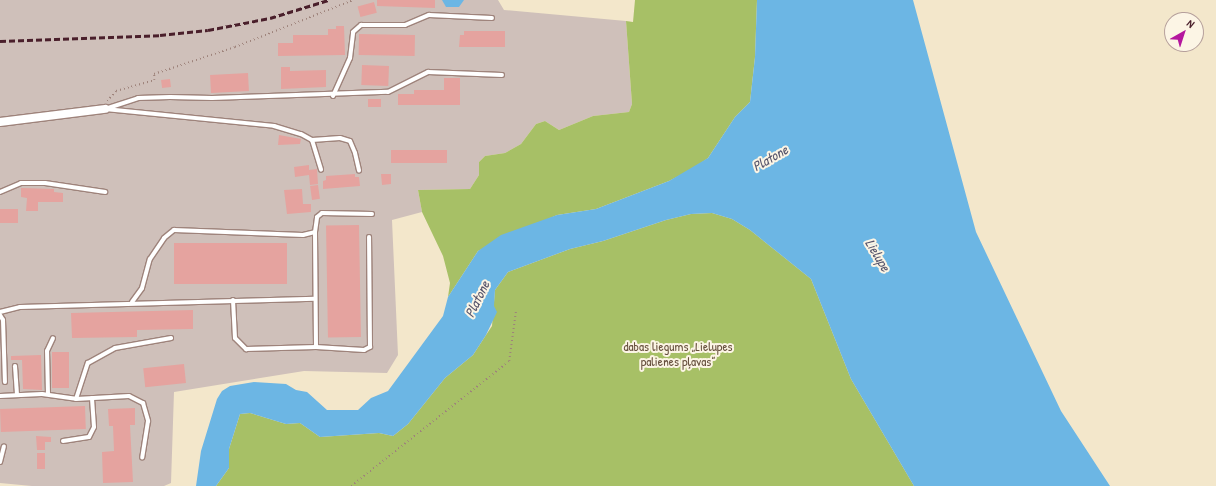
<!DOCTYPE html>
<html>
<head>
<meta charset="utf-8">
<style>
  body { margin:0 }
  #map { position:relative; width:1216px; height:486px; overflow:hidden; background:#f3e7cb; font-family:"Patrick Hand",sans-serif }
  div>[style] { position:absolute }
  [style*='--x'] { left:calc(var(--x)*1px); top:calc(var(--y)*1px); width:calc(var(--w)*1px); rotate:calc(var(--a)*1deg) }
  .industrial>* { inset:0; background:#cfc0ba }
  .green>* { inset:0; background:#a7c066 }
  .water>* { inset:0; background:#6cb6e4 }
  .building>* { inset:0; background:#e5a39f; transform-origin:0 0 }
  .path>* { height:1.5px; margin-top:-0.75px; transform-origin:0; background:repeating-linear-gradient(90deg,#9e837b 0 1px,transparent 0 4px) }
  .roads { filter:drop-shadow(1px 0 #9e837b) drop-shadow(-1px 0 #9e837b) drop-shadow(0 1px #9e837b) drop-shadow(0 -1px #9e837b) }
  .service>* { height:4px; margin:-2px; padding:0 2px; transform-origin:2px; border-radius:2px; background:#fff }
  .minor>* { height:8px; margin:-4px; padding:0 4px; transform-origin:4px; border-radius:4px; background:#fff }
  .rail>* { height:2.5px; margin-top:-1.25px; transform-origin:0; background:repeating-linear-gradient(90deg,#4a1f2b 0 6px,transparent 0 9px) }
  span { translate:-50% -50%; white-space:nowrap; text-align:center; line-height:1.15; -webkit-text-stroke:4px #fcf5e5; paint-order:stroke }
  .park-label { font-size:13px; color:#664f3d }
  .water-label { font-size:14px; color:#56546c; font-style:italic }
  .north { position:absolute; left:1164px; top:12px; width:40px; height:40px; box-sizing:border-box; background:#fcf5e5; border:1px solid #b59f9b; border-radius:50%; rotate:39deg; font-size:11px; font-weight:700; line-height:16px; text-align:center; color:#4a1f2b }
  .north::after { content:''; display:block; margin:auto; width:14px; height:18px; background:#b5179e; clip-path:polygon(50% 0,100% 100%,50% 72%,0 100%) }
</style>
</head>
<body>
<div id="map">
  <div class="industrial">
    <div style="clip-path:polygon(0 0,498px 0,504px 10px,626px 21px,632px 104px,629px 112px,593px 116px,559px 130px,545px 121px,536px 124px,521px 144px,505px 153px,485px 156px,479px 162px,479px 175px,470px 189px,418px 190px,422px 212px,392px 220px,398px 355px,387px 373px,304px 371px,174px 392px,171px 483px,164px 486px,32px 486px,0 483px)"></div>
  </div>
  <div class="green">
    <div style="clip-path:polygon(635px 0,757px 0,755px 57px,750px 102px,735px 117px,708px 158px,694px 168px,669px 181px,596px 209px,557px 215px,478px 251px,448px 297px,450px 283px,443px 256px,422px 212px,418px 190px,470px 189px,479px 175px,479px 162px,485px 156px,505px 153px,521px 144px,536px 124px,545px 121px,559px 130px,593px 116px,629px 112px,632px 104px,626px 21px,633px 22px)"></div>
    <div style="clip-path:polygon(712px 213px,732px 219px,750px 230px,811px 279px,851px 379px,914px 486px,216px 486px,229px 468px,229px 449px,240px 414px,250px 413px,286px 424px,300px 423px,320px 437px,379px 433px,393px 436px,408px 424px,445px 378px,473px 355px,486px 335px,492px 326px,495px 290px,508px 272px,570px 249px,603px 241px,666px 220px,691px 214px)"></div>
  </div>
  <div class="water">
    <div style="clip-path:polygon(442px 0,464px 0,459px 7px,446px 7px)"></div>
    <div style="clip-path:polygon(757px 0,913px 0,976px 232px,1061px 411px,1110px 486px,914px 486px,851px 379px,811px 279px,750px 230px,732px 219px,712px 213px,691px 214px,666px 220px,603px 241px,570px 249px,508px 272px,495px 290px,494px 306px,497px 312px,486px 335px,473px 355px,445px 378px,408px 424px,393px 436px,379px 433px,320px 437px,300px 423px,286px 424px,250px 413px,240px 414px,229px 449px,229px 468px,216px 486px,196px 486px,201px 451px,217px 399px,222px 391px,230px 386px,254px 382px,286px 384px,296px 390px,307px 392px,327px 410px,358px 410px,371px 398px,388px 391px,443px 316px,448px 297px,478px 251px,501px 235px,557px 215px,596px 209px,669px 181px,708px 158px,735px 117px,750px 102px,755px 57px)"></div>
  </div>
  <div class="building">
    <div style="clip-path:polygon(377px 0,435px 0,435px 8px,377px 6px)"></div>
    <div style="left:374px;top:2px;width:11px;height:17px;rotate:75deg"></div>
    <div style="clip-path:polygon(336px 26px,344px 26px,345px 55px,278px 56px,278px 43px,293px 43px,293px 35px,328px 35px,328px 29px,336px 29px)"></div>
    <div style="clip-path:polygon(464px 31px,505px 31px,505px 47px,459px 47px,460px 35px,464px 35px)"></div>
    <div style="left:359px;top:34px;width:56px;height:21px;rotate:1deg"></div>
    <div style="left:362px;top:65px;width:27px;height:20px;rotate:2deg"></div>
    <div style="clip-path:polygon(281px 67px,290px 67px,290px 71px,326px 70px,326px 87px,281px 89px)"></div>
    <div style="left:248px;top:73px;width:18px;height:38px;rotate:87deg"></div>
    <div style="clip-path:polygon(444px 78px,460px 78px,460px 105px,398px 105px,398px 94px,414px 94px,414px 90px,444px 90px)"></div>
    <div style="left:170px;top:79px;width:8px;height:9px;rotate:83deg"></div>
    <div style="left:368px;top:99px;width:13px;height:8px"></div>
    <div style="clip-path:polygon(279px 135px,301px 139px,300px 144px,278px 145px)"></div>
    <div style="left:447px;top:150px;width:13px;height:56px;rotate:90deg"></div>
    <div style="clip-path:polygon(309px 165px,309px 170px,317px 169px,318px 184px,310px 185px,309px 175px,295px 177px,294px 167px)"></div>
    <div style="clip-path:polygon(355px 174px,355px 177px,359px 177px,360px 186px,323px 189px,323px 181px,326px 180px,326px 176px)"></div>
    <div style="clip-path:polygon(381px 174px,391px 174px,391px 184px,382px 185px)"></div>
    <div style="left:318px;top:185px;width:14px;height:8px;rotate:82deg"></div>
    <div style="clip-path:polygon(21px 188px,54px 189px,54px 192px,63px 193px,63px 202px,38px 202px,38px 211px,26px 211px,27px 198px,21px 197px)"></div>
    <div style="clip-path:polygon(302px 189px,303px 204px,311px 204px,311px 212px,287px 214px,284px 190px)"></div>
    <div style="left:18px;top:209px;width:14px;height:18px;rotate:90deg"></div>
    <div style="left:359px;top:225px;width:112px;height:33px;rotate:89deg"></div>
    <div style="left:287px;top:243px;width:41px;height:113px;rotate:90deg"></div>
    <div style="clip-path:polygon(193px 310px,193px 329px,137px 330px,137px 337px,72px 338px,71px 313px)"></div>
    <div style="left:52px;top:352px;width:17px;height:36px"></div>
    <div style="clip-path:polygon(41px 355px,42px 390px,23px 389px,22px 360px,11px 360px,11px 356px)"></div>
    <div style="left:184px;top:364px;width:19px;height:41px;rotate:84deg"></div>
    <div style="left:85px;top:406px;width:23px;height:85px;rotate:88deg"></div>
    <div style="clip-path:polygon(135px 408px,135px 425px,130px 425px,133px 482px,103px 483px,102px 452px,114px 451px,113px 426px,109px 426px,108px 409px)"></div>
    <div style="clip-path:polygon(36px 436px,51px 437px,51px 442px,45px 442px,45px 450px,37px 450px)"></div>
    <div style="left:37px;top:453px;width:8px;height:16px"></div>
  </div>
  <div class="path">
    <div style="--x:107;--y:101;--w:13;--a:-48"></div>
    <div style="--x:116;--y:91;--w:40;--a:-16"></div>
    <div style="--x:154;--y:80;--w:6;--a:-90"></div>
    <div style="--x:154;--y:74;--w:85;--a:-18.4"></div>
    <div style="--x:235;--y:47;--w:127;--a:-21.7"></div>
    <div style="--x:351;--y:486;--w:201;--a:-38.3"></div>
    <div style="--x:509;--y:361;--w:52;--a:-82.3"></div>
  </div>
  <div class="roads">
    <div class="service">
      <div style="--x:333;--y:96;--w:42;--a:-65.9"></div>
      <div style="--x:350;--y:58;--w:26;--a:-83"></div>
      <div style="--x:353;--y:32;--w:11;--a:-41"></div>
      <div style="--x:361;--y:25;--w:44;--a:0"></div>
      <div style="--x:405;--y:25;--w:26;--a:-23"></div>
      <div style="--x:429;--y:15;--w:63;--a:2.7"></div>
      <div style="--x:105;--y:109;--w:35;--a:-18"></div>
      <div style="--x:138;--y:98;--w:32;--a:-2"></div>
      <div style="--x:170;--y:97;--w:42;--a:1.4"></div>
      <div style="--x:212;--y:98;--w:176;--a:-2"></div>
      <div style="--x:388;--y:92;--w:45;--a:-26.6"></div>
      <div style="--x:428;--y:72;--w:74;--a:2.3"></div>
      <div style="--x:105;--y:109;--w:170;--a:5.7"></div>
      <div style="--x:274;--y:126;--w:28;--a:17"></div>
      <div style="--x:301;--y:134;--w:13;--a:29"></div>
      <div style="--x:312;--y:140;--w:31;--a:73"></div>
      <div style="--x:312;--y:140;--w:28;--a:-4"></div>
      <div style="--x:340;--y:138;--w:10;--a:17"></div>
      <div style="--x:350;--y:141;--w:13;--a:67"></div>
      <div style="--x:355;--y:153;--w:18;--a:77"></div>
      <div style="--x:0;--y:192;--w:23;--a:-23"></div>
      <div style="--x:21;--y:183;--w:24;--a:0"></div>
      <div style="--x:45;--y:183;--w:61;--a:8.5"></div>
      <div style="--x:315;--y:232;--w:115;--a:89.5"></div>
      <div style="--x:233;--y:300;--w:38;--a:87"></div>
      <div style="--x:235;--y:338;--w:16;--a:45"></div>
      <div style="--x:246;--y:349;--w:70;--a:-1.6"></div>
      <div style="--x:316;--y:347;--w:48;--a:3.6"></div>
      <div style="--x:364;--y:350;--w:7;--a:-27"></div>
      <div style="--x:370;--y:347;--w:110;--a:-90.5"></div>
      <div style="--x:132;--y:302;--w:17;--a:-54"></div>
      <div style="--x:142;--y:288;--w:30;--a:-75"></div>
      <div style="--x:150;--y:259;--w:25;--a:-56"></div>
      <div style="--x:164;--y:238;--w:13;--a:-39"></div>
      <div style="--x:174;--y:230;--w:129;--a:2.2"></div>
      <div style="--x:303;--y:235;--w:12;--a:-14"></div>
      <div style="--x:315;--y:232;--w:15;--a:-82"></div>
      <div style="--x:317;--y:217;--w:6;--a:-39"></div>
      <div style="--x:322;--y:213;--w:50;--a:1.1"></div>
      <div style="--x:0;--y:312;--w:21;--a:-14"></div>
      <div style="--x:20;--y:307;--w:295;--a:-1.6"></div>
      <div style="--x:0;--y:315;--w:6;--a:59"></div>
      <div style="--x:3;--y:320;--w:62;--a:88.2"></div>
      <div style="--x:15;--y:366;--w:29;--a:86"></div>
      <div style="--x:48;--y:394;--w:43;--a:-91.3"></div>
      <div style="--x:47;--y:351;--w:14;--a:-65"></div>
      <div style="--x:0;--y:396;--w:42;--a:-2.7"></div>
      <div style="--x:42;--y:394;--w:34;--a:8"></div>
      <div style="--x:76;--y:399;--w:53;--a:-3.2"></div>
      <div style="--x:129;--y:396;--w:16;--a:27"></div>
      <div style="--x:143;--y:403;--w:19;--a:74"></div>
      <div style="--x:148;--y:421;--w:37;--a:99"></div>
      <div style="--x:76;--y:399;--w:38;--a:-72"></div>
      <div style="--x:88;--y:363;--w:31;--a:-29"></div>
      <div style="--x:115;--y:348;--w:57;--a:-10.1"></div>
      <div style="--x:63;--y:441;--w:26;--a:-9"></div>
      <div style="--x:89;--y:437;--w:11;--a:-63"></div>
      <div style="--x:94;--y:427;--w:29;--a:-94"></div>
      <div style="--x:0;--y:462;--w:16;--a:-76"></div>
    </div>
    <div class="minor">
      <div style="--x:0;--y:122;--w:106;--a:-7.1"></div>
    </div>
  </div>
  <div class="rail">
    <div style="--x:0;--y:41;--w:160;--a:-2.1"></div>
    <div style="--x:160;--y:35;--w:48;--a:-5.9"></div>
    <div style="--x:208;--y:30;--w:63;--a:-11"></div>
    <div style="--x:270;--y:18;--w:61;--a:-17.2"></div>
  </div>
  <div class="park-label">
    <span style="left:678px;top:354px">dabas liegums „Lielupes<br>palienes pļavas”</span>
  </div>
  <div class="water-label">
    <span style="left:770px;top:158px;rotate:-30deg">Platone</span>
    <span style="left:878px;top:255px;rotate:59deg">Lielupe</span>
    <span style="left:477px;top:299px;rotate:-64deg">Platone</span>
  </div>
  <div class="north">N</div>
</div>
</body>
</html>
